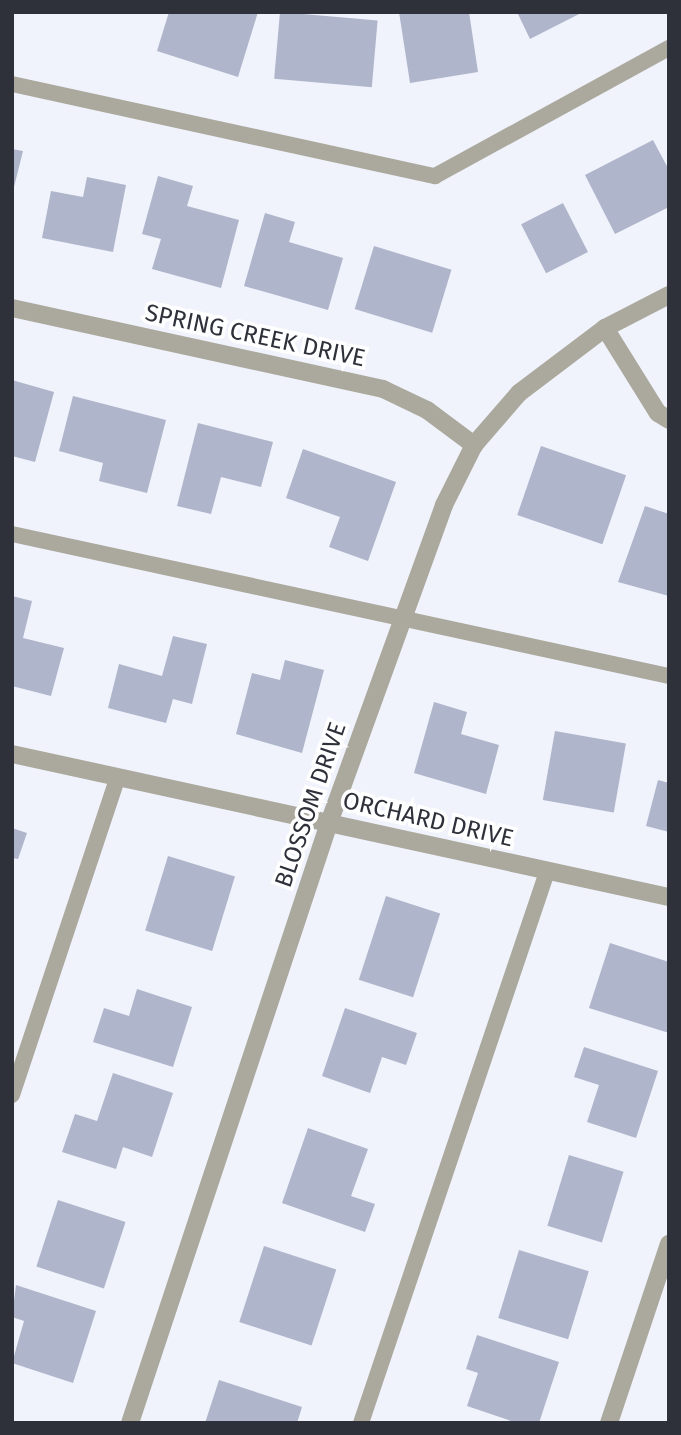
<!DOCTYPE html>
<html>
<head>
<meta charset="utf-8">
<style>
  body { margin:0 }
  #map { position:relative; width:681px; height:1435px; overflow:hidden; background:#f0f3fc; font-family:"Fira Sans",sans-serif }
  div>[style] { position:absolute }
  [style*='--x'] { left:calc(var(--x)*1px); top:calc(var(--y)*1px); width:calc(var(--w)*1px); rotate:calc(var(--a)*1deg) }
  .building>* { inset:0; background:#afb5cb; transform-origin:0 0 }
  .service>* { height:16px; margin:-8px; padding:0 8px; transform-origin:8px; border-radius:8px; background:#aba99e }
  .minor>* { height:18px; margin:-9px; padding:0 9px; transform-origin:9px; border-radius:9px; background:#aba99e }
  span { translate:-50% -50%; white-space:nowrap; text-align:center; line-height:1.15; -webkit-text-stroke:7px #fff; paint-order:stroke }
  .street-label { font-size:24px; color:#2e313a }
  .frame { position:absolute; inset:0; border:14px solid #2e313a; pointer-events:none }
</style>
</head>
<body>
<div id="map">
  <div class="building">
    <div style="clip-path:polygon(169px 12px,258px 12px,238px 77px,157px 51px)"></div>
    <div style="left:280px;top:12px;width:98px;height:67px;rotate:5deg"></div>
    <div style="clip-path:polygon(399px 12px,469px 12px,478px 72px,410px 83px)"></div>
    <div style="clip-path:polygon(517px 12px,583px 12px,530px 39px)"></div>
    <div style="clip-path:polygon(653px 140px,669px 170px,669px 207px,615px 234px,585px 175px)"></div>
    <div style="clip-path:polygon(12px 149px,23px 151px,13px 191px,12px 191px)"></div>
    <div style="clip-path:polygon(158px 176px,193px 186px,187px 206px,239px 220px,221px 288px,152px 269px,161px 239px,142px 234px)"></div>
    <div style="clip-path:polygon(87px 177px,126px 185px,113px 252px,42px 238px,51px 191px,83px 197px)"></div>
    <div style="left:563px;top:203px;width:55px;height:47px;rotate:63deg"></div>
    <div style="clip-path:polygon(265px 213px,295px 222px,289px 242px,343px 258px,328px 310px,244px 286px)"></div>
    <div style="left:374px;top:246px;width:81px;height:66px;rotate:17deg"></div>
    <div style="clip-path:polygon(12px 380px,54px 392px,35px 462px,12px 456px)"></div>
    <div style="clip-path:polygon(73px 396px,166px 420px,147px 493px,99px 481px,103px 463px,59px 451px)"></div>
    <div style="clip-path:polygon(198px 423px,273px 442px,261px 487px,221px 477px,211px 514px,177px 506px)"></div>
    <div style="left:541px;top:446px;width:90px;height:73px;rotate:19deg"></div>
    <div style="clip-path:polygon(303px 449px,396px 482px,368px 561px,329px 547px,340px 517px,286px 498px)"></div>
    <div style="clip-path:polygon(645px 506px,669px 514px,669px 596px,618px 582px)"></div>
    <div style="clip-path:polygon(12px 596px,32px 601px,23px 638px,64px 648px,51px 696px,12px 686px)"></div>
    <div style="clip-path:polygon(173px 636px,207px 644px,192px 704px,173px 699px,166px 723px,108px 708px,119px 664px,162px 676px)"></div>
    <div style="clip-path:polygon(285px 660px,324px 670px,302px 753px,236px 734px,252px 673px,280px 680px)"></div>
    <div style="clip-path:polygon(434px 702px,467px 712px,461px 734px,499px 745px,486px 794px,414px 773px)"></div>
    <div style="left:555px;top:731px;width:72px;height:70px;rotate:10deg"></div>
    <div style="clip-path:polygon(658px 780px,669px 783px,669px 832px,646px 826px)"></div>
    <div style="clip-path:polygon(12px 828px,27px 833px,18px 859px,12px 858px)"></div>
    <div style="left:168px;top:856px;width:70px;height:78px;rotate:17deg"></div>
    <div style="left:386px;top:896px;width:57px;height:88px;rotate:18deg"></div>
    <div style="clip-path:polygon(610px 943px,669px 962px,669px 1033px,589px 1008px)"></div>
    <div style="clip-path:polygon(137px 989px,192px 1007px,173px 1067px,93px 1042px,104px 1008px,129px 1016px)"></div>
    <div style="clip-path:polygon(345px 1008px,417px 1033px,406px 1065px,382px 1057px,370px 1093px,322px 1076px)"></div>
    <div style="clip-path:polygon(584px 1047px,658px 1071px,636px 1138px,587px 1122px,599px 1085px,574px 1077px)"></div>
    <div style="clip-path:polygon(113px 1073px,173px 1093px,152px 1157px,123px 1147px,116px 1169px,62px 1152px,75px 1114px,97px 1121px)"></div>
    <div style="clip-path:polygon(308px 1128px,368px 1149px,351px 1196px,375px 1204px,365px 1232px,282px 1203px)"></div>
    <div style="left:569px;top:1155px;width:57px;height:74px;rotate:17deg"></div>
    <div style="left:58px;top:1200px;width:71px;height:70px;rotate:18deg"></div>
    <div style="left:264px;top:1246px;width:76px;height:80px;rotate:18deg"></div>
    <div style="left:519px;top:1250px;width:73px;height:71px;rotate:17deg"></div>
    <div style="clip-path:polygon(16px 1285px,96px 1311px,73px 1383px,12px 1363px,24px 1321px,12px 1317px)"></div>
    <div style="clip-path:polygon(477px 1335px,559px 1362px,539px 1423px,517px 1423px,467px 1406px,478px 1373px,466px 1369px)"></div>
    <div style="clip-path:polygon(219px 1380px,302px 1407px,297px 1423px,205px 1423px)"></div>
  </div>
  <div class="service">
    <div style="--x:12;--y:84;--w:433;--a:12.3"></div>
    <div style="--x:435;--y:176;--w:267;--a:-28.7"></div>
    <div style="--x:12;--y:534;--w:672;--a:12.2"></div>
    <div style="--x:12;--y:1095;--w:335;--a:-71.6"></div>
    <div style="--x:361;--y:1423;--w:582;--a:-71.35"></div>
  </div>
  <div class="minor">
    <div style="--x:12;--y:308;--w:380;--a:12.3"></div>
    <div style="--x:383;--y:389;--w:49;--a:25.5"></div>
    <div style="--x:427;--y:410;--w:59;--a:36.7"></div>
    <div style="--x:605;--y:328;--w:100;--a:58.1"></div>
    <div style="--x:658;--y:413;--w:13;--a:32"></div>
    <div style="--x:12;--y:754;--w:672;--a:12.28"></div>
    <div style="--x:130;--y:1423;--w:632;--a:-71.65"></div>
    <div style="--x:329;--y:823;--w:338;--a:-70.1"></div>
    <div style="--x:444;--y:505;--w:67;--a:-63.4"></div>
    <div style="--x:474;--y:445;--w:69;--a:-49.1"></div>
    <div style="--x:519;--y:393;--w:108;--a:-37.1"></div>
    <div style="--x:605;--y:328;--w:72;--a:-27.3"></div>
    <div style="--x:609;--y:1423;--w:189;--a:-71.5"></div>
  </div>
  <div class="street-label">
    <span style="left:255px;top:336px;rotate:12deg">SPRING CREEK DRIVE</span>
    <span style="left:311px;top:805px;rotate:-71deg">BLOSSOM DRIVE</span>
    <span style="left:428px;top:820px;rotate:13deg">ORCHARD DRIVE</span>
  </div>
  <div class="frame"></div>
</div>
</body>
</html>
